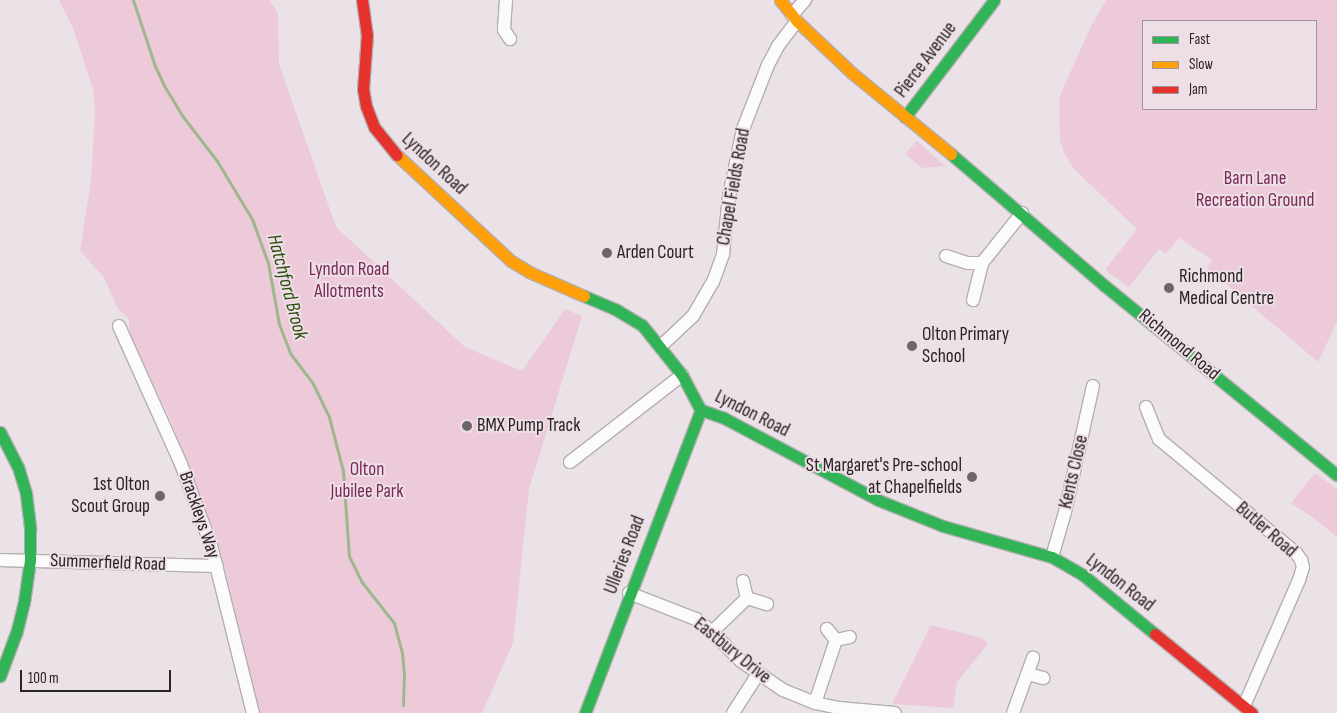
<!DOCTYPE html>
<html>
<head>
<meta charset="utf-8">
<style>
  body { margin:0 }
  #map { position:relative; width:1337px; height:713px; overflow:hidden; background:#eae2e6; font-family:"Sofia Sans Condensed",sans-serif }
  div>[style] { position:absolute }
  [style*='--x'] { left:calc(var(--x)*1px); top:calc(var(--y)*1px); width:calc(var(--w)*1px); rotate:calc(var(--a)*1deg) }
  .green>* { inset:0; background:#eccada }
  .stream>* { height:3px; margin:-1.5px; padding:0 1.5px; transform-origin:1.5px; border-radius:1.5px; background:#9fb68e }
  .roads { filter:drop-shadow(1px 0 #b4aeb1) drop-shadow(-1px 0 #b4aeb1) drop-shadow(0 1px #b4aeb1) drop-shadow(0 -1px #b4aeb1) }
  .street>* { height:12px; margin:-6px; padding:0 6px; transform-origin:6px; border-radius:6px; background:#fcfbfb }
  .fast>* { height:11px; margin:-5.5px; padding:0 5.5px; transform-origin:5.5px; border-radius:5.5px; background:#30b455 }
  .slow>* { height:11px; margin:-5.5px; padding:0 5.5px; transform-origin:5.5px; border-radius:5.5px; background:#ff9f0a }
  .jam>* { height:11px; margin:-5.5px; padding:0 5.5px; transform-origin:5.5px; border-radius:5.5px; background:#e5322d }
  .dots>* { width:14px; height:14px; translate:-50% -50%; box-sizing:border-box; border:2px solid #eedfe6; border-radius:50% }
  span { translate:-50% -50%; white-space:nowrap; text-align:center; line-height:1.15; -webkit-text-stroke:4px #eedfe6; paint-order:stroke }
  .street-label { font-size:19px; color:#282325 }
  .park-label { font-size:19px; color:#792957 }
  .poi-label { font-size:19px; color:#282325 }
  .left { translate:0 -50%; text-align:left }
  .right { translate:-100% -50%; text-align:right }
  .water-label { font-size:20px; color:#2a4c0c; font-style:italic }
  .legend { position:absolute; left:1142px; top:20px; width:175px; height:90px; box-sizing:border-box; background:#eedfe6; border:1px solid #9f9499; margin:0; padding:6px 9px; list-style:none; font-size:15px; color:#282325 }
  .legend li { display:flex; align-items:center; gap:10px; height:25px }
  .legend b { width:25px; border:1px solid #9f9499 }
  .scale { position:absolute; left:20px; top:670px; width:151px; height:22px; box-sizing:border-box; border:2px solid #282325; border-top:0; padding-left:6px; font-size:15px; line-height:18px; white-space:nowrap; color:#282325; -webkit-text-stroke:4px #eedfe6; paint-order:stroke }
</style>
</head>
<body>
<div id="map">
  <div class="green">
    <div style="clip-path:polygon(59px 0,269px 0,278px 13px,279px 64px,336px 227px,465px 347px,522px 371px,565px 309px,582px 316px,529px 489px,513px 643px,482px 713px,260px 713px,220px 550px,170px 419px,129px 332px,129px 319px,118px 309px,103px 276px,80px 251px,91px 180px,95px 111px,93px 89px,73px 28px)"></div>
    <div style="clip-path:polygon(evenodd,1106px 0,1337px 0,1337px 322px,1318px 362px,1207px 268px,1212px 260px,1179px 238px,1165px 254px,1159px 249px,1129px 287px,1105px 270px,1137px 229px,1074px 169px,1064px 153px,1060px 140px,1059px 98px,1090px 28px,1106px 0,1143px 21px,1316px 21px,1316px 109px,1143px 109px,1143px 21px)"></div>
    <div style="clip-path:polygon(917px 141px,945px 166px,922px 168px,905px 154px)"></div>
    <div style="clip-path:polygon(1315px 473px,1337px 489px,1337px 537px,1315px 519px,1291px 503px)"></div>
    <div style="clip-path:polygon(931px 625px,982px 638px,988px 644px,957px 682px,953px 708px,892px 704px)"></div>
  </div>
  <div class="stream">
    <div style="--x:133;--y:0;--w:70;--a:71.6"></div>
    <div style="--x:155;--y:66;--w:23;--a:65"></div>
    <div style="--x:165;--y:87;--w:31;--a:59"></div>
    <div style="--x:181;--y:114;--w:59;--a:52.5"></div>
    <div style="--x:217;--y:161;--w:68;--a:58.9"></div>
    <div style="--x:252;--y:219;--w:47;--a:70"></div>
    <div style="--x:268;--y:263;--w:62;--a:79.8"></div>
    <div style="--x:279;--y:324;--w:31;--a:69"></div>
    <div style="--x:290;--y:353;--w:39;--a:53"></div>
    <div style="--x:313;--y:384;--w:37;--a:64"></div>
    <div style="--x:329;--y:417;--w:56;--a:75.5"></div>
    <div style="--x:343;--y:471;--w:85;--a:86"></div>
    <div style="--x:349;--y:556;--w:28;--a:64"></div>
    <div style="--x:361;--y:581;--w:53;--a:51.8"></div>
    <div style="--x:394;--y:623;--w:30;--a:75"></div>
    <div style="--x:402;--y:652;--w:23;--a:85"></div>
    <div style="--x:404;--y:675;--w:30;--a:92"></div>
  </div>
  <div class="roads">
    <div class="street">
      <div style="--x:506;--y:0;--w:30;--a:94"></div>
      <div style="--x:504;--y:30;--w:11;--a:56"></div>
      <div style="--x:792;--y:15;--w:20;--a:-49"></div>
      <div style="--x:946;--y:256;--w:23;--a:18"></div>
      <div style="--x:968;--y:263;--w:14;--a:0"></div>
      <div style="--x:973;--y:300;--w:38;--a:-76"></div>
      <div style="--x:982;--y:263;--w:64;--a:-51.3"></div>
      <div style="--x:119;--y:326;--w:151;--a:65.8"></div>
      <div style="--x:181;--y:464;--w:86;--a:69.7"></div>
      <div style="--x:211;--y:545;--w:173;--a:76"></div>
      <div style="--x:661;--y:346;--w:44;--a:-43.2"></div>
      <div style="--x:693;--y:316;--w:39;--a:-60"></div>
      <div style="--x:713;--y:282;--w:30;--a:-70"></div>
      <div style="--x:723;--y:254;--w:58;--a:-84.1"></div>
      <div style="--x:729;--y:196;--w:68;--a:-78.2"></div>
      <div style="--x:743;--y:129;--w:69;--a:-68.7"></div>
      <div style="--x:768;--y:65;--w:21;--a:-62"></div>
      <div style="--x:778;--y:46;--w:31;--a:-53"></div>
      <div style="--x:1146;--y:407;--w:35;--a:68"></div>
      <div style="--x:1159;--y:439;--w:178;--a:39.8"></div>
      <div style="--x:1296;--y:553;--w:9;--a:54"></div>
      <div style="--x:1301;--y:560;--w:7;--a:74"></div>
      <div style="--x:1303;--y:567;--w:14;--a:107"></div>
      <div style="--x:1299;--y:580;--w:137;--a:113.6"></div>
      <div style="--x:570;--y:462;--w:142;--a:-37.8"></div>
      <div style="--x:1052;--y:557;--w:47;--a:-73.9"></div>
      <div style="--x:1065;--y:512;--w:129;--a:-77.5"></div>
      <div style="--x:0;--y:560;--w:217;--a:1.6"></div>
      <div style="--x:743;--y:581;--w:17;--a:77"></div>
      <div style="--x:747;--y:598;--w:21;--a:17"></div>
      <div style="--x:629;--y:593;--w:72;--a:21.2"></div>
      <div style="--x:696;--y:619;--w:21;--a:39"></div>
      <div style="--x:712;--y:632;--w:41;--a:45"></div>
      <div style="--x:741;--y:661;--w:51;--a:34.6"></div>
      <div style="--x:783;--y:690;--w:35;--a:22"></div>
      <div style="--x:815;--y:703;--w:25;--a:12"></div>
      <div style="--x:839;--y:708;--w:56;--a:5.1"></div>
      <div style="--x:827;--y:629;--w:14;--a:51"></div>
      <div style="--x:836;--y:640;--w:14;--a:-12"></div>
      <div style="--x:712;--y:632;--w:49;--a:-44.2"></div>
      <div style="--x:1028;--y:674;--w:16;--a:15"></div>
      <div style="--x:815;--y:703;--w:66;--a:-71.6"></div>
      <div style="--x:733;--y:713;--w:46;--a:-57.3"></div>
      <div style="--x:1013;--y:713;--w:59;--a:-70"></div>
    </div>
    <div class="fast">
      <div style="--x:905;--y:117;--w:147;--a:-52.7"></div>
      <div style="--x:951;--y:154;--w:203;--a:40.6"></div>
      <div style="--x:1105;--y:286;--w:299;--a:39.2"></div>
      <div style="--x:584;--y:296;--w:34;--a:23"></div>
      <div style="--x:615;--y:309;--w:31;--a:31"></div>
      <div style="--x:642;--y:325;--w:64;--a:51.3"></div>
      <div style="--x:682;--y:375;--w:40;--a:62"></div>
      <div style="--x:701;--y:410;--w:24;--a:19"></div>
      <div style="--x:724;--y:418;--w:174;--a:28"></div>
      <div style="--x:878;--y:500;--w:70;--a:21.8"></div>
      <div style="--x:943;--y:526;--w:113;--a:15.9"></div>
      <div style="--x:1052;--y:557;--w:36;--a:30"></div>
      <div style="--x:1083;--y:575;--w:93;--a:39.3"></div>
      <div style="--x:0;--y:432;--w:39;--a:63"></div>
      <div style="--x:18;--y:467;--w:28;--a:73"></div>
      <div style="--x:26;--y:494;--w:35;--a:83"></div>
      <div style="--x:30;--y:529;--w:31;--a:90"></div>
      <div style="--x:30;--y:560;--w:42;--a:98.1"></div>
      <div style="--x:24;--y:602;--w:32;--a:104"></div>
      <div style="--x:16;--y:633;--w:46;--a:110.4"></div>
      <div style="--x:585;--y:713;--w:324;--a:-69.1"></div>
    </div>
    <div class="slow">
      <div style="--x:780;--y:0;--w:27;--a:51"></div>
      <div style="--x:797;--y:21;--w:76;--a:43.4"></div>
      <div style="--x:852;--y:73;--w:128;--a:39.3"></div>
      <div style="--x:397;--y:155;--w:156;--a:42.9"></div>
      <div style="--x:511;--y:261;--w:21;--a:31"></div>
      <div style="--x:529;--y:272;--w:60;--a:23.6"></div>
    </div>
    <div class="jam">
      <div style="--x:362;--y:0;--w:35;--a:82"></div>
      <div style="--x:367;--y:35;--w:54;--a:94.2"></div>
      <div style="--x:363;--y:89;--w:17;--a:80"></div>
      <div style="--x:366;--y:106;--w:22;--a:69"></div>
      <div style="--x:374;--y:127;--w:36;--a:51"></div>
      <div style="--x:1155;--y:634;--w:125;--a:39.2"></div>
    </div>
  </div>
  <div class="dots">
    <div style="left:607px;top:253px;background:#6c6669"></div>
    <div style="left:1169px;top:288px;background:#6c6669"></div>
    <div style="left:912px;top:346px;background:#6c6669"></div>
    <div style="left:467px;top:426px;background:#6c6669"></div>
    <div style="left:972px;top:477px;background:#6c6669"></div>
    <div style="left:160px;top:496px;background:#6c6669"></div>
  </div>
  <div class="street-label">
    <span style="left:926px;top:60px;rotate:-53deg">Pierce Avenue</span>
    <span style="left:434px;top:164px;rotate:43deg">Lyndon Road</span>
    <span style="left:734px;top:187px;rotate:-80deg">Chapel Fields Road</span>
    <span style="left:1179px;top:345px;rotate:40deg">Richmond Road</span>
    <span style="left:752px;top:414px;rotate:27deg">Lyndon Road</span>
    <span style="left:1074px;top:472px;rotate:-77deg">Kents Close</span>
    <span style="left:199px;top:515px;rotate:71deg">Brackleys Way</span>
    <span style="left:1266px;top:530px;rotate:41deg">Butler Road</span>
    <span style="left:625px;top:555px;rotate:-69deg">Ulleries Road</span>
    <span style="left:108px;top:563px;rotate:2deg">Summerfield Road</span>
    <span style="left:1120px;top:583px;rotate:38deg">Lyndon Road</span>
    <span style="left:732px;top:651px;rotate:39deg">Eastbury Drive</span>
  </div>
  <div class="park-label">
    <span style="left:1255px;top:190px">Barn Lane<br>Recreation Ground</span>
    <span style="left:349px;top:281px">Lyndon Road<br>Allotments</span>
    <span style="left:367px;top:481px">Olton<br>Jubilee Park</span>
  </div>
  <div class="poi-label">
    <span class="left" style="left:617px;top:253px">Arden Court</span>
    <span class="left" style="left:1179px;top:288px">Richmond<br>Medical Centre</span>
    <span class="left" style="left:922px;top:346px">Olton Primary<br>School</span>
    <span class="left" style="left:477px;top:426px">BMX Pump Track</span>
    <span class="right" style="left:962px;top:477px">St Margaret's Pre-school<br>at Chapelfields</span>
    <span class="right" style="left:150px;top:496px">1st Olton<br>Scout Group</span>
  </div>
  <div class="water-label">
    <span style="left:287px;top:287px;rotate:75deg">Hatchford Brook</span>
  </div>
  <ul class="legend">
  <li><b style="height:6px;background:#30b455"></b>Fast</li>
  <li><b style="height:6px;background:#ff9f0a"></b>Slow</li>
  <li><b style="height:6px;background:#e5322d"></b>Jam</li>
  </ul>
  <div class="scale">100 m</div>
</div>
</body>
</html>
